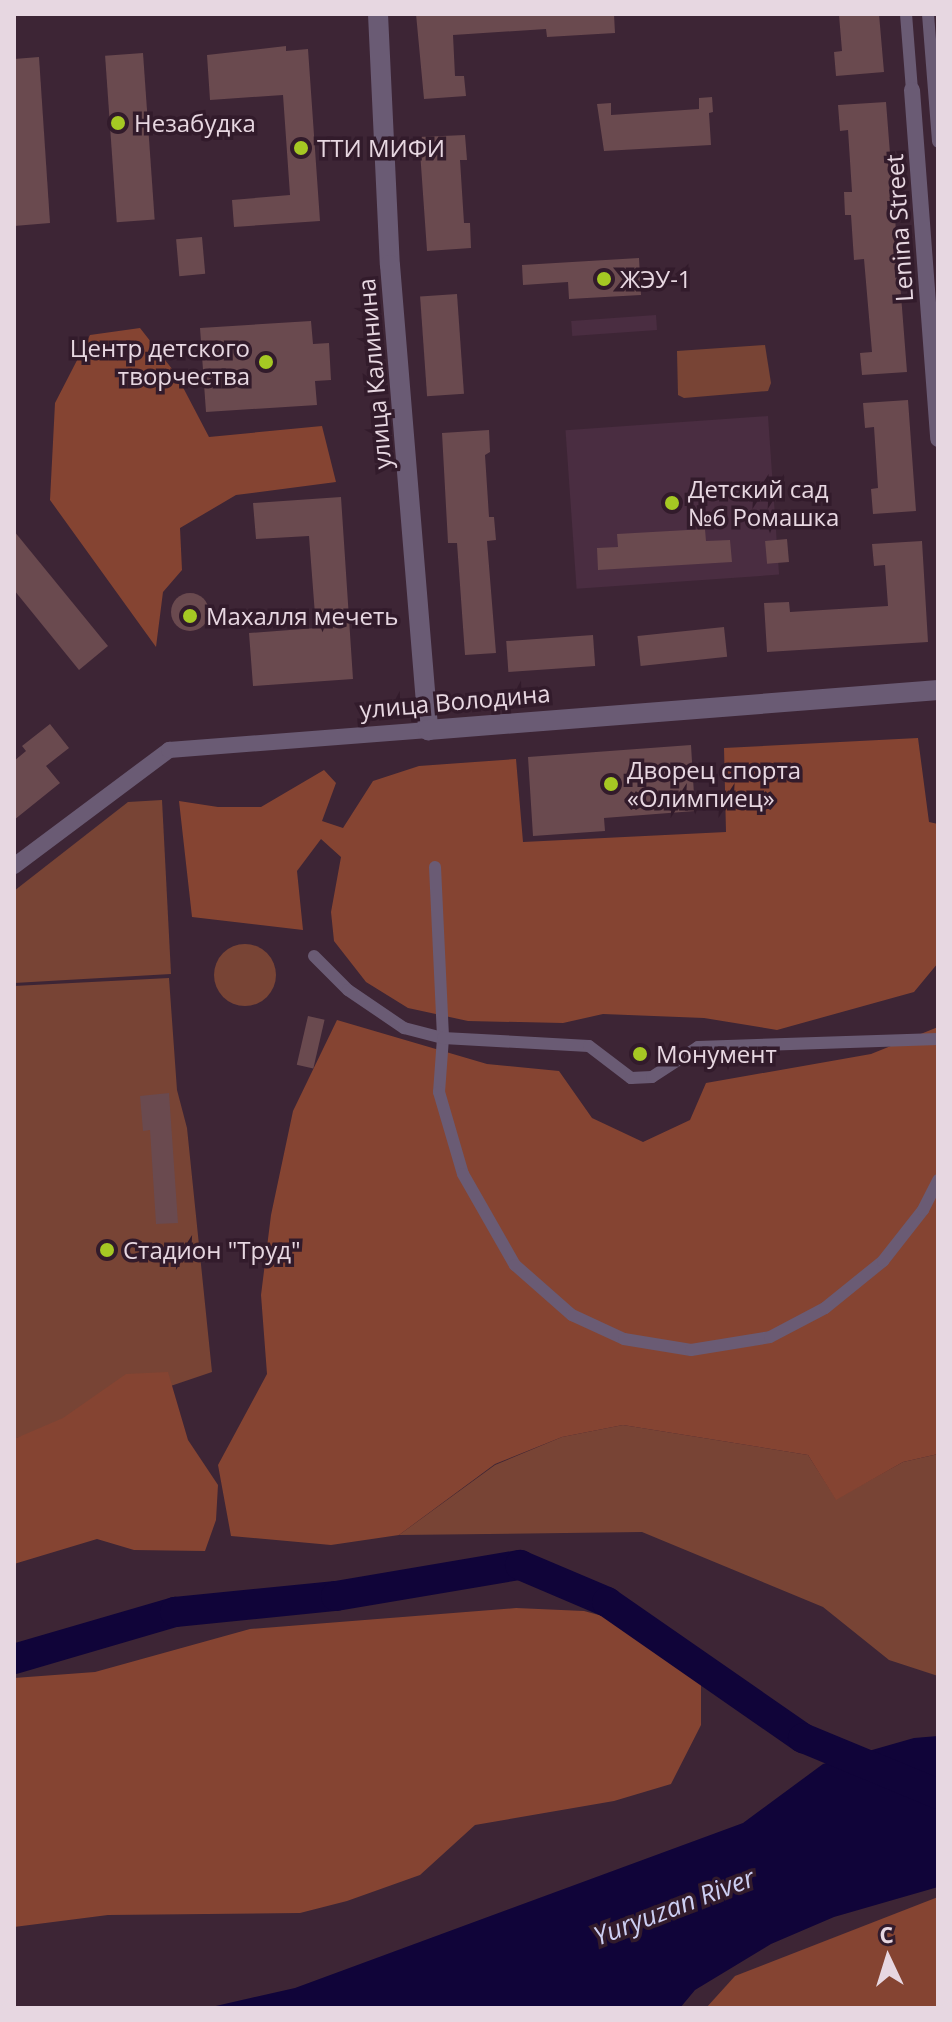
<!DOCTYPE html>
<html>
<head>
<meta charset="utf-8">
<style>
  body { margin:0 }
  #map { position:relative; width:952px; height:2022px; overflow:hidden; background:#3d2535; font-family:"Open Sans",sans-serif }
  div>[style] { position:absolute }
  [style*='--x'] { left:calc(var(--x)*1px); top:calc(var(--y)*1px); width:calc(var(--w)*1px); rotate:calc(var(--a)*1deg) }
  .built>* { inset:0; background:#4a2d41; transform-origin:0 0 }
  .green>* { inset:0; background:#784435 }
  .round { border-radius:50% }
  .forest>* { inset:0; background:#854432 }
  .water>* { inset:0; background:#100439 }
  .river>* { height:30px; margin:-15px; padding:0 15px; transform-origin:15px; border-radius:15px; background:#100439 }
  .building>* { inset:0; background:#6a4a4f; transform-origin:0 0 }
  .pedestrian>* { height:12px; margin:-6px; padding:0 6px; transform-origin:6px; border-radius:6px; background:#6a5b74 }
  .minor>* { height:16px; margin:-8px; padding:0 8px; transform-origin:8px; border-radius:8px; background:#6a5b74 }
  .tertiary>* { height:20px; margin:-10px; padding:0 10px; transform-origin:10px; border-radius:10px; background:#6a5b74 }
  .dots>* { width:22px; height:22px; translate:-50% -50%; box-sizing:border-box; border:4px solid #321b2b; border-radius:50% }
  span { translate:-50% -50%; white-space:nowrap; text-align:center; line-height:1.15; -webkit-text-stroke:7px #321b2b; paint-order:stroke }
  .poi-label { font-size:24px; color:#e7d7e1 }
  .left { translate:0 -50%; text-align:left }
  .right { translate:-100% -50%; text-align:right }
  .street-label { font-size:24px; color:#e7d7e1 }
  .water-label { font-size:26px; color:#cdcff3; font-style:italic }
  .frame { position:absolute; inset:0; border:16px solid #e7d7e1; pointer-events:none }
  .north { position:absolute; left:848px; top:1918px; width:80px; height:80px; -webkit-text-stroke:6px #321b2b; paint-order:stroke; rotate:356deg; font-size:22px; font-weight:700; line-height:32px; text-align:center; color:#e7d7e1 }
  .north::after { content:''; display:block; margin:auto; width:28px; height:36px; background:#e7d7e1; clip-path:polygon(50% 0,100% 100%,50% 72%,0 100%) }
</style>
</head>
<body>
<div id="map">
  <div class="built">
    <div style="left:656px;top:315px;width:15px;height:85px;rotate:86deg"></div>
    <div style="left:768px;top:416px;width:159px;height:203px;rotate:86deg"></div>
  </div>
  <div class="green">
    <div style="clip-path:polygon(765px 345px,771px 383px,768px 391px,684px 398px,678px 395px,677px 351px)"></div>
    <div style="clip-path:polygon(162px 800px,171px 974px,14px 983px,14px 891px,128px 802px)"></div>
    <div class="round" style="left:214px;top:944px;width:62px;height:62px"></div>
    <div style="clip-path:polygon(169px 978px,177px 1090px,187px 1128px,212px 1372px,14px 1439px,14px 986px)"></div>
    <div style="clip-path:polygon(623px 1425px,808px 1455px,836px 1499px,903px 1462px,938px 1454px,938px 1676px,889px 1660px,823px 1607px,642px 1532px,399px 1535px,495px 1465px,562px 1437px)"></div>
  </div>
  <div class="forest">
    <div style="clip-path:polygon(140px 328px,176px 374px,209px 437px,322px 426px,336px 482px,236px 495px,180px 528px,182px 570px,163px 592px,156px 647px,50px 500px,55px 403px,90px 335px)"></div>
    <div style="clip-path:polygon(918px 738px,929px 822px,938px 824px,938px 963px,914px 992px,777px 1030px,704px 1018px,603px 1014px,563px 1023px,468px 1021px,408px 1008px,366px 982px,334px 941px,331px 912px,341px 857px,321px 839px,297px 871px,303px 930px,192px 917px,179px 801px,218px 807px,261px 807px,324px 770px,336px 783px,322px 821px,343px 828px,373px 781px,419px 766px,516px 759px,523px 842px,726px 832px,724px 748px)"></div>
    <div style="clip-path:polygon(337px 1020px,487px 1064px,559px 1071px,592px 1118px,643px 1142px,690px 1120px,706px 1083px,871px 1054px,938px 1027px,938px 1454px,903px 1462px,836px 1500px,808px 1455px,623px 1425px,562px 1437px,495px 1464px,399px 1535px,331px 1545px,231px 1536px,218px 1465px,267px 1374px,261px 1295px,271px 1215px,293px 1111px)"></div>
    <div style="clip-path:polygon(168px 1372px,188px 1440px,218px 1485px,216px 1520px,205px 1551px,134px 1550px,97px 1539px,14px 1564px,14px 1439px,63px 1418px,126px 1374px)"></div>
    <div style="clip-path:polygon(516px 1608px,584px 1611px,654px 1630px,701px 1660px,701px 1725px,671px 1784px,614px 1801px,475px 1825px,420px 1875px,347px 1901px,300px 1913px,108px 1915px,14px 1927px,14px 1678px,95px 1672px,250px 1629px)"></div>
    <div style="clip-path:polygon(938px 1897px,938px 2008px,706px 2008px,735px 1976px)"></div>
  </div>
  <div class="water">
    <div style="clip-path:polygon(938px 1736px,938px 1887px,834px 1917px,771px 1944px,695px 1990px,680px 2008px,207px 2008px,295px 1988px,743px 1823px,823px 1764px,914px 1738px)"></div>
  </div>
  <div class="river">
    <div style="--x:14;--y:1659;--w:168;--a:-16.3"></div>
    <div style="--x:175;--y:1612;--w:162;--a:-5.7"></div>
    <div style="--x:336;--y:1596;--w:187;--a:-9.6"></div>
    <div style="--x:520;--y:1565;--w:95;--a:23"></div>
    <div style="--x:607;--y:1602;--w:239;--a:34.8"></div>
    <div style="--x:803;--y:1738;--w:146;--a:22.5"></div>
  </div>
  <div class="building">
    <div style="clip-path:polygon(416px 14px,614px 14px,615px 33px,547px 37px,546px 29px,453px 35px,455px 76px,464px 76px,466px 96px,424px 99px)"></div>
    <div style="clip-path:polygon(879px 14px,884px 72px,836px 76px,834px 52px,842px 51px,839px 15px)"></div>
    <div style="clip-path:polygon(286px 46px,286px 51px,308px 49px,320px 221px,234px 227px,232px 200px,290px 195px,283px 95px,210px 100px,207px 55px)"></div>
    <div style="left:143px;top:53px;width:167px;height:38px;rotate:86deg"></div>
    <div style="clip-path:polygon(39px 57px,50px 223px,14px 226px,14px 59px)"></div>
    <div style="clip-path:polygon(712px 97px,713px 112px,709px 113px,711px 145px,604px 151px,597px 104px,611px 103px,611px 115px,699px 109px,699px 98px)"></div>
    <div style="clip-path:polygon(886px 102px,907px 372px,862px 375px,860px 353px,872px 352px,864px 259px,854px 260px,851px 215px,845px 215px,844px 192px,852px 192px,848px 130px,840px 131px,838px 105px)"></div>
    <div style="clip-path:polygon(465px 135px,467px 160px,460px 160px,464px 223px,470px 223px,471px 248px,427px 251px,419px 137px)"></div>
    <div style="left:202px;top:237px;width:37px;height:26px;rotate:85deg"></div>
    <div style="clip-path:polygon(639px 258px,641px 295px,569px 299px,568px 282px,523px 285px,522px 265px)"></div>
    <div style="left:457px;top:294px;width:100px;height:37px;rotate:86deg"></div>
    <div style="clip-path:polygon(311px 321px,313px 344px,329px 343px,331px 380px,315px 381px,317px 405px,206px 412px,200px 328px)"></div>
    <div style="clip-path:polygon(908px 400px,916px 511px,873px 514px,871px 489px,878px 488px,874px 427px,865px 428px,863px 403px)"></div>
    <div style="clip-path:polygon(489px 430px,490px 452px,485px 455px,489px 517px,494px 517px,496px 540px,487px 541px,496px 653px,465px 655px,457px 543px,448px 543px,442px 433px)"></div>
    <div style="clip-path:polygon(341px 497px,353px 679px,253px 686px,249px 633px,316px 628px,309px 536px,256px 539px,253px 503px)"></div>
    <div style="clip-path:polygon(705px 529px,706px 541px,730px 540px,732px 562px,598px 570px,597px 548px,618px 547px,617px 534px)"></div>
    <div style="clip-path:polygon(14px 531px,108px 646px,79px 670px,14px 590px)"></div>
    <div style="left:787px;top:539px;width:23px;height:22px;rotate:85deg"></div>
    <div style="clip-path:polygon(922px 541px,928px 642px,767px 652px,764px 603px,789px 602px,790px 612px,888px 606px,885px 565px,874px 566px,872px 544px)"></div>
    <div class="round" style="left:171px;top:593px;width:38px;height:38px"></div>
    <div style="left:724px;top:627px;width:30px;height:87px;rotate:84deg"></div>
    <div style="left:593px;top:635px;width:31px;height:87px;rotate:86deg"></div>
    <div style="clip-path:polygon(50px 724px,69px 748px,46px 766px,60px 783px,14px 820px,14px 761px,26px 751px,22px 746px)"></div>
    <div style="clip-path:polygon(691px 745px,695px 811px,604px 818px,605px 831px,533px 836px,528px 757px)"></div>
    <div style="left:308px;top:1016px;width:17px;height:50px;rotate:13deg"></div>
    <div style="clip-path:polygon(169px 1093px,178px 1223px,156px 1224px,150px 1130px,143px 1131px,140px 1096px)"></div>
  </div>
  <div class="pedestrian">
    <div style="--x:906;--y:14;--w:76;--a:85.5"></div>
    <div style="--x:928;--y:14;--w:128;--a:85.5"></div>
    <div style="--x:435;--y:867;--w:171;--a:87.3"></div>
    <div style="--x:443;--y:1038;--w:54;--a:94.2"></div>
    <div style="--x:439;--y:1092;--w:85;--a:73.7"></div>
    <div style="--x:463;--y:1174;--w:105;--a:60.3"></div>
    <div style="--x:515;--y:1265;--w:76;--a:41.3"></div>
    <div style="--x:572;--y:1315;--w:57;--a:24.8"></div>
    <div style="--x:624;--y:1339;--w:68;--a:9.3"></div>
    <div style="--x:691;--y:1350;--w:80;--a:-9.3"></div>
    <div style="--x:770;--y:1337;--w:62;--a:-27.8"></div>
    <div style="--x:825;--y:1308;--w:75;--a:-39"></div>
    <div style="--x:883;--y:1261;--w:65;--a:-51.9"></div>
    <div style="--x:923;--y:1210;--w:34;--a:-63"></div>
    <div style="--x:314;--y:956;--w:48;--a:45"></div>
    <div style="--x:348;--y:990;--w:68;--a:34.2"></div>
    <div style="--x:404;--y:1028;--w:40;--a:14.4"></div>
    <div style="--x:443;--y:1038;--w:146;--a:3.1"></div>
    <div style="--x:589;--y:1046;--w:53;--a:37.3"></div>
    <div style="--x:631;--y:1078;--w:21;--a:-3"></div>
    <div style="--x:652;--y:1077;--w:55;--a:-33.1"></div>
    <div style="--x:698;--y:1047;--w:240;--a:-1.9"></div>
  </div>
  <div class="minor">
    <div style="--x:912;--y:90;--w:350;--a:85.7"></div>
    <div style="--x:14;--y:866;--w:194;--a:-36.8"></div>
    <div style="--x:169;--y:750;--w:260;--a:-4.4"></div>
  </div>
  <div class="tertiary">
    <div style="--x:378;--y:14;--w:251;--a:87.3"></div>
    <div style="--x:390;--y:265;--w:467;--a:85.3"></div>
    <div style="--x:428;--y:730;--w:512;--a:-4.48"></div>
  </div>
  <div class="dots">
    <div style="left:118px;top:123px;background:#a5c823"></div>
    <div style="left:301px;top:148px;background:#a5c823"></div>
    <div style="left:604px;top:279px;background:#a5c823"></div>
    <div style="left:266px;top:362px;background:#a5c823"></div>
    <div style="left:672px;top:503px;background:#a5c823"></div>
    <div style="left:190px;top:616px;background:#a5c823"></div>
    <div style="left:611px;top:784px;background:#a5c823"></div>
    <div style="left:640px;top:1054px;background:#a5c823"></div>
    <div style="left:107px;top:1250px;background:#a5c823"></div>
  </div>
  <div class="poi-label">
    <span class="left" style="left:134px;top:123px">Незабудка</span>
    <span class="left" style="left:317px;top:148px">ТТИ МИФИ</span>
    <span class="left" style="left:620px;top:279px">ЖЭУ-1</span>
    <span class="right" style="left:250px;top:362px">Центр детского<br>творчества</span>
    <span class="left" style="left:688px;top:503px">Детский сад<br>№6 Ромашка</span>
    <span class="left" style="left:206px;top:616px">Махалля мечеть</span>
    <span class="left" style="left:627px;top:784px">Дворец спорта<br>«Олимпиец»</span>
    <span class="left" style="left:656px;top:1054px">Монумент</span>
    <span class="left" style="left:123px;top:1250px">Стадион "Труд"</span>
  </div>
  <div class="street-label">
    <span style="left:899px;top:228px;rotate:-94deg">Lenina Street</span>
    <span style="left:374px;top:374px;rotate:-95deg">улица Калинина</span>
    <span style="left:455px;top:701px;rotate:-5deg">улица Володина</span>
  </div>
  <div class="water-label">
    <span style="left:674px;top:1907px;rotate:-21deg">Yuryuzan River</span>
  </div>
  <div class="frame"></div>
  <div class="north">С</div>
</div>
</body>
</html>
